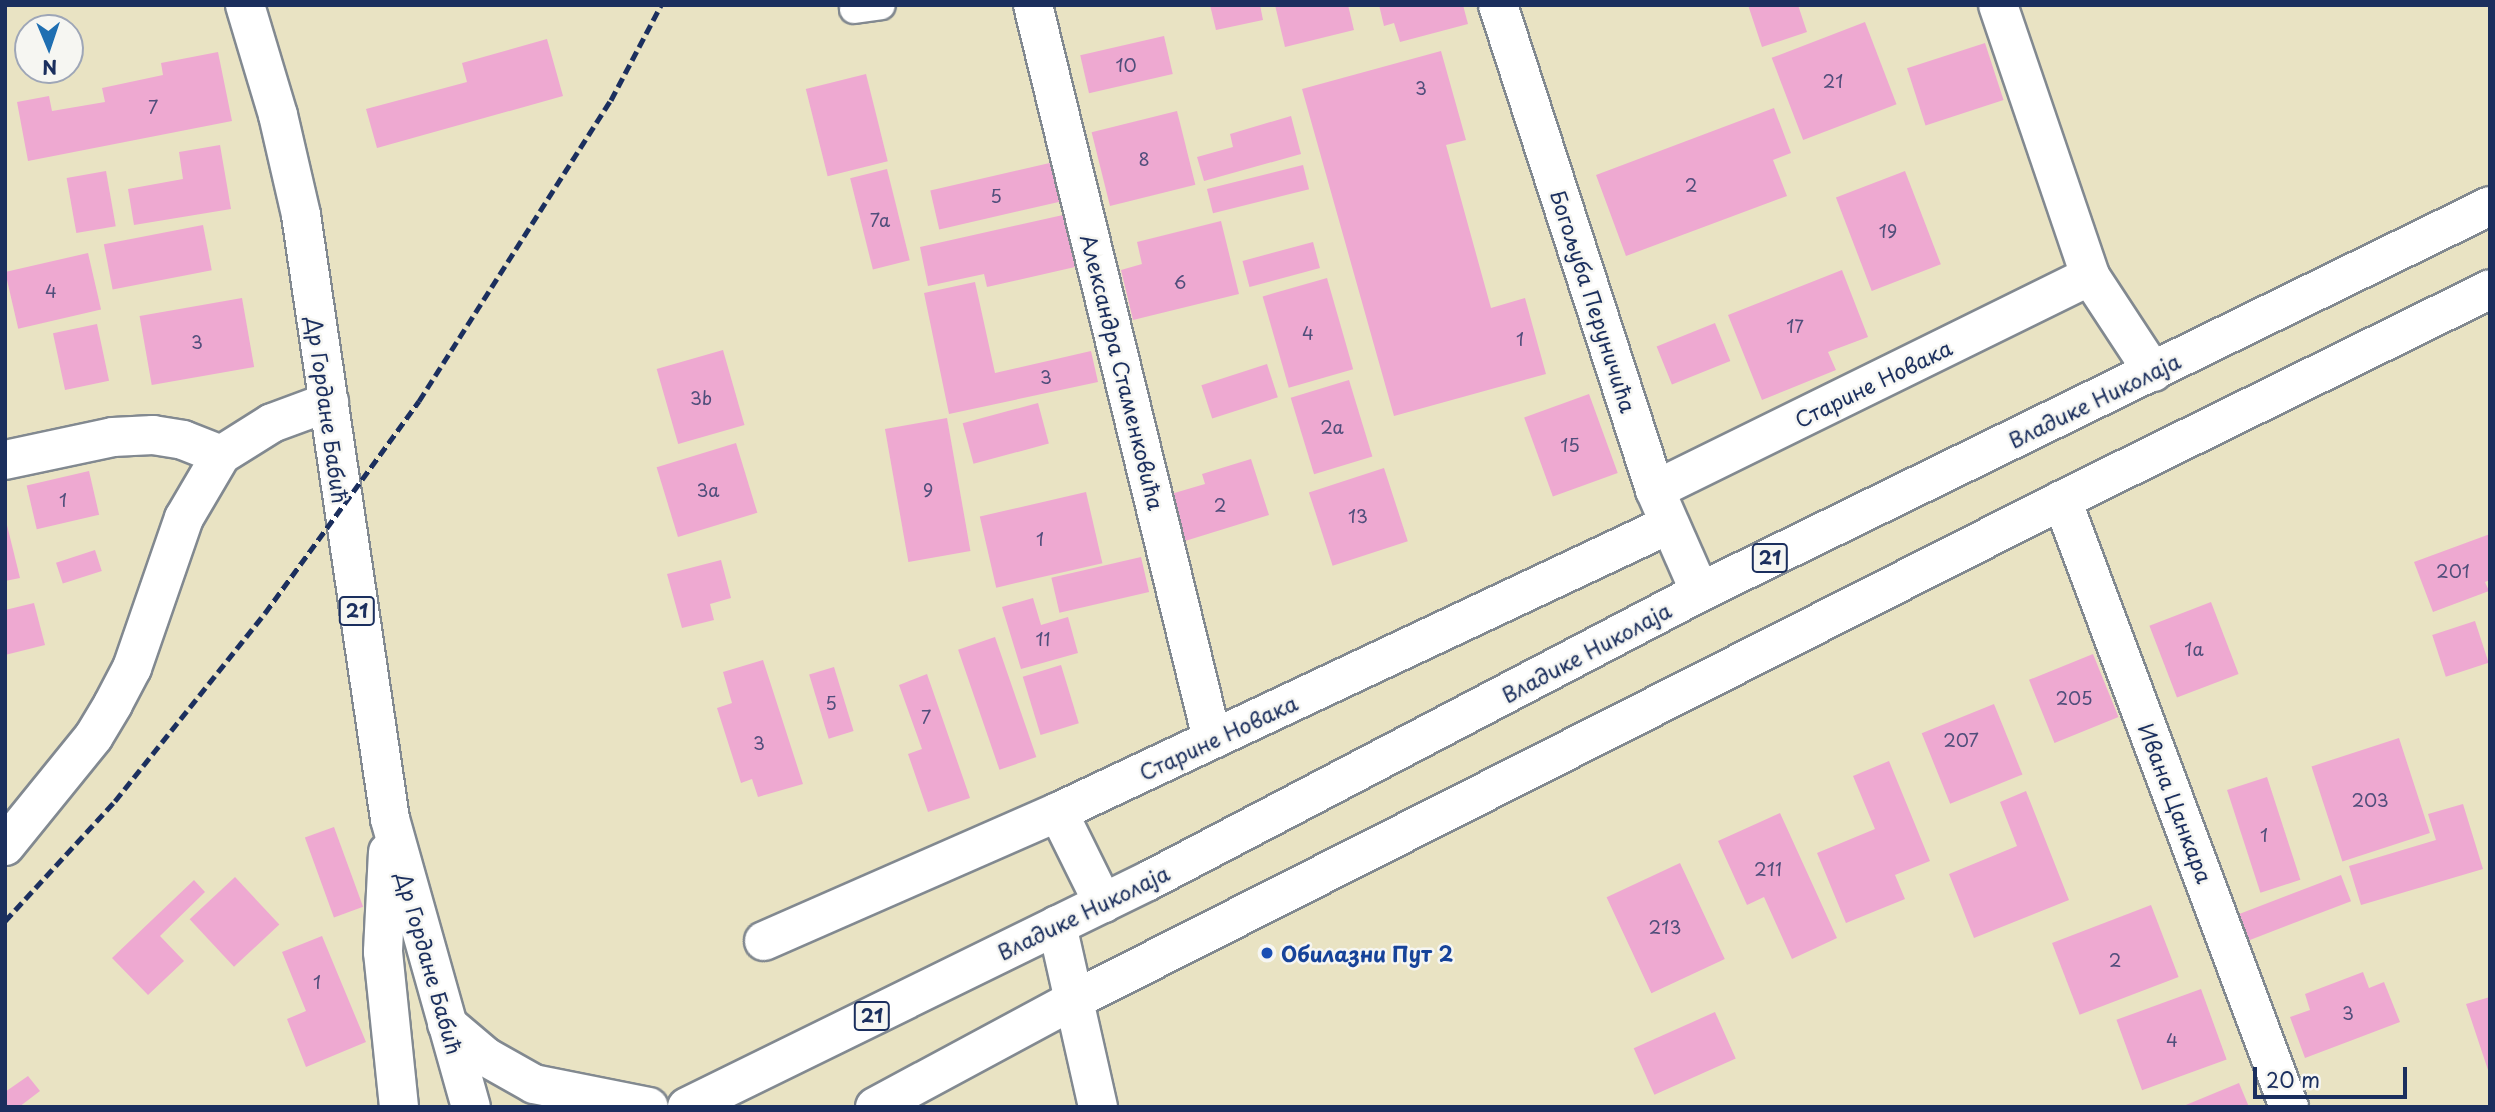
<!DOCTYPE html>
<html>
<head>
<meta charset="utf-8">
<style>
  body { margin:0 }
  #map { position:relative; width:2495px; height:1112px; overflow:hidden; background:#e9e3c3; font-family:"Playpen Sans",sans-serif }
  div>[style] { position:absolute }
  [style*='--x'] { left:calc(var(--x)*1px); top:calc(var(--y)*1px); width:calc(var(--w)*1px); rotate:calc(var(--a)*1deg) }
  .building>* { inset:0; background:#eea9d1; transform-origin:0 0 }
  .roads { filter:drop-shadow(2px 0 #828990) drop-shadow(-2px 0 #828990) drop-shadow(0 2px #828990) drop-shadow(0 -2px #828990) }
  .service>* { height:28px; margin:-14px; padding:0 14px; transform-origin:14px; border-radius:14px; background:#fff }
  .minor>* { height:38px; margin:-19px; padding:0 19px; transform-origin:19px; border-radius:19px; background:#fff }
  .primary>* { height:38px; margin:-19px; padding:0 19px; transform-origin:19px; border-radius:19px; background:#fff }
  .rail>* { height:5px; margin-top:-2.5px; transform-origin:0; background:repeating-linear-gradient(90deg,#1b2f5e 0 10px,transparent 0 15px) }
  .dots>* { width:19px; height:19px; translate:-50% -50%; box-sizing:border-box; border:4px solid #f6f6f2; border-radius:50% }
  span { translate:-50% -50%; white-space:nowrap; text-align:center; line-height:1.15; -webkit-text-stroke:5px #f6f6f2; paint-order:stroke }
  .number-label { font-size:18px; color:#504e7b }
  .number-label span { -webkit-text-stroke-width:0 }
  .shield-label span { padding:2px 5px; background:#f6f6f2; border:2px solid; border-radius:5px; -webkit-text-stroke-width:0 }
  .shield-label { font-size:19px; color:#1b2f5e; font-weight:700 }
  .street-label { font-size:21px; color:#1b2f5e }
  .transit-label { font-size:21px; color:#164399; font-weight:700 }
  .left { translate:0 -50%; text-align:left }
  .frame { position:absolute; inset:0; border:7px solid #1b2f5e; pointer-events:none }
  .north { position:absolute; left:14px; top:14px; width:70px; height:70px; box-sizing:border-box; background:#f6f6f2; border:2px solid #9ea6b7; border-radius:50%; rotate:178deg; font-size:19px; font-weight:700; line-height:28px; text-align:center; color:#1b2f5e }
  .north::after { content:''; display:block; margin:auto; width:24px; height:32px; background:#1f6fb2; clip-path:polygon(50% 0,100% 100%,50% 72%,0 100%) }
  .scale { position:absolute; left:2253px; top:1067px; width:154px; height:32px; box-sizing:border-box; border:4px solid #1b2f5e; border-top:0; padding-left:9px; font-size:21px; line-height:24px; white-space:nowrap; color:#1b2f5e; -webkit-text-stroke:5px #f6f6f2; paint-order:stroke }
</style>
</head>
<body>
<div id="map">
  <div class="building">
    <div style="clip-path:polygon(1210px 5px,1260px 5px,1263px 20px,1216px 30px)"></div>
    <div style="clip-path:polygon(1275px 5px,1348px 5px,1354px 30px,1285px 47px)"></div>
    <div style="clip-path:polygon(1379px 5px,1463px 5px,1468px 24px,1400px 42px,1394px 23px,1384px 26px)"></div>
    <div style="clip-path:polygon(1748px 5px,1798px 5px,1807px 32px,1762px 47px)"></div>
    <div style="left:1865px;top:22px;width:88px;height:100px;rotate:69deg"></div>
    <div style="left:1164px;top:36px;width:39px;height:86px;rotate:77deg"></div>
    <div style="clip-path:polygon(547px 39px,563px 96px,377px 148px,366px 109px,467px 82px,462px 63px)"></div>
    <div style="left:1985px;top:43px;width:60px;height:82px;rotate:72deg"></div>
    <div style="clip-path:polygon(1441px 51px,1466px 140px,1446px 145px,1491px 308px,1525px 298px,1546px 374px,1394px 416px,1302px 89px)"></div>
    <div style="clip-path:polygon(218px 52px,232px 121px,28px 161px,17px 102px,49px 96px,52px 111px,105px 102px,102px 88px,163px 75px,161px 63px)"></div>
    <div style="left:866px;top:74px;width:90px;height:62px;rotate:76deg"></div>
    <div style="clip-path:polygon(1774px 108px,1791px 153px,1773px 160px,1787px 196px,1626px 256px,1596px 175px)"></div>
    <div style="left:1177px;top:111px;width:76px;height:88px;rotate:76deg"></div>
    <div style="clip-path:polygon(1291px 116px,1301px 154px,1204px 181px,1197px 157px,1233px 147px,1230px 134px)"></div>
    <div style="clip-path:polygon(220px 145px,231px 209px,134px 225px,128px 189px,183px 179px,179px 152px)"></div>
    <div style="left:1054px;top:162px;width:40px;height:127px;rotate:77deg"></div>
    <div style="left:1303px;top:165px;width:25px;height:99px;rotate:76deg"></div>
    <div style="left:887px;top:169px;width:94px;height:38px;rotate:76deg"></div>
    <div style="left:106px;top:171px;width:56px;height:40px;rotate:80deg"></div>
    <div style="left:1905px;top:171px;width:100px;height:74px;rotate:69deg"></div>
    <div style="clip-path:polygon(1063px 215px,1075px 267px,987px 287px,984px 274px,928px 286px,920px 247px)"></div>
    <div style="clip-path:polygon(1221px 221px,1239px 294px,1133px 320px,1121px 270px,1142px 264px,1137px 242px)"></div>
    <div style="left:203px;top:225px;width:46px;height:101px;rotate:79deg"></div>
    <div style="left:1313px;top:242px;width:27px;height:73px;rotate:75deg"></div>
    <div style="left:88px;top:253px;width:58px;height:85px;rotate:77deg"></div>
    <div style="clip-path:polygon(1842px 270px,1868px 337px,1828px 352px,1836px 370px,1762px 400px,1728px 315px)"></div>
    <div style="left:1327px;top:278px;width:95px;height:67px;rotate:74deg"></div>
    <div style="clip-path:polygon(975px 282px,995px 373px,1091px 351px,1098px 382px,949px 414px,924px 293px)"></div>
    <div style="left:242px;top:298px;width:70px;height:104px;rotate:80deg"></div>
    <div style="left:1715px;top:323px;width:41px;height:63px;rotate:68deg"></div>
    <div style="left:97px;top:324px;width:58px;height:45px;rotate:78deg"></div>
    <div style="left:723px;top:350px;width:78px;height:69px;rotate:74deg"></div>
    <div style="left:1267px;top:364px;width:35px;height:69px;rotate:72deg"></div>
    <div style="left:1349px;top:380px;width:80px;height:61px;rotate:73deg"></div>
    <div style="left:1589px;top:394px;width:84px;height:69px;rotate:70deg"></div>
    <div style="left:1038px;top:403px;width:42px;height:78px;rotate:75deg"></div>
    <div style="left:947px;top:418px;width:135px;height:63px;rotate:80deg"></div>
    <div style="left:736px;top:443px;width:73px;height:83px;rotate:73deg"></div>
    <div style="clip-path:polygon(1251px 459px,1269px 515px,1185px 541px,1171px 494px,1205px 484px,1202px 474px)"></div>
    <div style="left:1384px;top:468px;width:77px;height:79px;rotate:72deg"></div>
    <div style="left:89px;top:471px;width:45px;height:64px;rotate:77deg"></div>
    <div style="left:1086px;top:492px;width:73px;height:109px;rotate:77deg"></div>
    <div style="clip-path:polygon(5px 517px,20px 578px,5px 581px)"></div>
    <div style="clip-path:polygon(2490px 534px,2490px 580px,2485px 582px,2489px 591px,2433px 612px,2414px 562px)"></div>
    <div style="left:95px;top:550px;width:22px;height:41px;rotate:72deg"></div>
    <div style="left:1141px;top:557px;width:36px;height:92px;rotate:77deg"></div>
    <div style="clip-path:polygon(721px 560px,731px 598px,710px 604px,714px 620px,682px 628px,667px 574px)"></div>
    <div style="clip-path:polygon(1033px 598px,1041px 625px,1068px 617px,1078px 653px,1021px 669px,1002px 607px)"></div>
    <div style="left:2211px;top:602px;width:77px;height:66px;rotate:69deg"></div>
    <div style="clip-path:polygon(34px 603px,45px 645px,5px 655px,5px 610px)"></div>
    <div style="left:2475px;top:621px;width:44px;height:45px;rotate:72deg"></div>
    <div style="left:995px;top:637px;width:127px;height:39px;rotate:71deg"></div>
    <div style="left:2093px;top:654px;width:68px;height:69px;rotate:68deg"></div>
    <div style="clip-path:polygon(763px 660px,803px 784px,758px 797px,752px 779px,741px 783px,717px 708px,732px 703px,723px 672px)"></div>
    <div style="left:1061px;top:665px;width:61px;height:40px;rotate:73deg"></div>
    <div style="left:834px;top:667px;width:67px;height:26px;rotate:73deg"></div>
    <div style="clip-path:polygon(927px 674px,970px 798px,928px 812px,908px 754px,922px 749px,899px 685px)"></div>
    <div style="left:1994px;top:704px;width:76px;height:78px;rotate:68deg"></div>
    <div style="left:2399px;top:738px;width:100px;height:92px;rotate:72deg"></div>
    <div style="clip-path:polygon(1889px 761px,1930px 861px,1895px 875px,1905px 899px,1846px 923px,1817px 853px,1875px 829px,1853px 776px)"></div>
    <div style="left:2267px;top:777px;width:108px;height:42px;rotate:72deg"></div>
    <div style="clip-path:polygon(2026px 791px,2069px 900px,1974px 938px,1949px 874px,2017px 846px,2000px 802px)"></div>
    <div style="clip-path:polygon(2463px 804px,2483px 869px,2361px 905px,2349px 866px,2436px 840px,2428px 814px)"></div>
    <div style="clip-path:polygon(1780px 813px,1837px 938px,1792px 959px,1764px 897px,1747px 905px,1718px 841px)"></div>
    <div style="left:334px;top:827px;width:85px;height:31px;rotate:70deg"></div>
    <div style="left:1680px;top:863px;width:106px;height:81px;rotate:65deg"></div>
    <div style="left:2341px;top:875px;width:28px;height:109px;rotate:69deg"></div>
    <div style="left:235px;top:877px;width:65px;height:62px;rotate:47deg"></div>
    <div style="clip-path:polygon(194px 880px,205px 892px,160px 936px,184px 961px,148px 995px,112px 958px)"></div>
    <div style="left:2151px;top:905px;width:77px;height:106px;rotate:69deg"></div>
    <div style="clip-path:polygon(322px 936px,366px 1042px,306px 1067px,287px 1019px,306px 1011px,282px 952px)"></div>
    <div style="clip-path:polygon(2363px 972px,2369px 988px,2384px 982px,2400px 1022px,2305px 1058px,2290px 1017px,2310px 1010px,2305px 994px)"></div>
    <div style="left:2201px;top:989px;width:75px;height:90px;rotate:70deg"></div>
    <div style="clip-path:polygon(2490px 997px,2490px 1072px,2489px 1073px,2466px 1004px)"></div>
    <div style="left:1715px;top:1012px;width:51px;height:89px;rotate:66deg"></div>
    <div style="clip-path:polygon(28px 1076px,40px 1091px,19px 1107px,5px 1107px,5px 1092px)"></div>
    <div style="clip-path:polygon(2239px 1083px,2249px 1107px,2181px 1107px)"></div>
  </div>
  <div class="roads">
    <div class="service">
      <div style="--x:854;--y:9;--w:27;--a:-8"></div>
    </div>
    <div class="minor">
      <div style="--x:1033;--y:5;--w:756;--a:76.29"></div>
      <div style="--x:1498;--y:5;--w:510;--a:72.06"></div>
      <div style="--x:1655;--y:490;--w:111;--a:66.2"></div>
      <div style="--x:1998;--y:5;--w:286;--a:71.2"></div>
      <div style="--x:2090;--y:276;--w:115;--a:56.7"></div>
      <div style="--x:5;--y:460;--w:110;--a:-12"></div>
      <div style="--x:113;--y:437;--w:40;--a:-2.9"></div>
      <div style="--x:153;--y:435;--w:30;--a:9"></div>
      <div style="--x:183;--y:440;--w:41;--a:21.5"></div>
      <div style="--x:1655;--y:490;--w:485;--a:-26.2"></div>
      <div style="--x:2062;--y:500;--w:648;--a:69.5"></div>
      <div style="--x:1058;--y:812;--w:102;--a:63.7"></div>
      <div style="--x:5;--y:846;--w:141;--a:-51"></div>
      <div style="--x:94;--y:736;--w:37;--a:-59"></div>
      <div style="--x:113;--y:704;--w:41;--a:-62.2"></div>
      <div style="--x:132;--y:668;--w:159;--a:-70.9"></div>
      <div style="--x:184;--y:518;--w:73;--a:-59.6"></div>
      <div style="--x:221;--y:455;--w:60;--a:-32.1"></div>
      <div style="--x:272;--y:423;--w:61;--a:-20.2"></div>
      <div style="--x:1057;--y:925;--w:187;--a:77.3"></div>
      <div style="--x:764;--y:941;--w:321;--a:-23.7"></div>
      <div style="--x:1058;--y:812;--w:674;--a:-25.2"></div>
    </div>
    <div class="primary">
      <div style="--x:245;--y:5;--w:115;--a:73.3"></div>
      <div style="--x:278;--y:115;--w:103;--a:77"></div>
      <div style="--x:301;--y:215;--w:611;--a:81.62"></div>
      <div style="--x:390;--y:819;--w:299;--a:74.3"></div>
      <div style="--x:388;--y:852;--w:100;--a:92.9"></div>
      <div style="--x:383;--y:952;--w:156;--a:84.1"></div>
      <div style="--x:447;--y:1024;--w:51;--a:40.2"></div>
      <div style="--x:486;--y:1057;--w:55;--a:29.4"></div>
      <div style="--x:534;--y:1084;--w:117;--a:11.3"></div>
      <div style="--x:687;--y:1107;--w:513;--a:-26.12"></div>
      <div style="--x:1148;--y:881;--w:623;--a:-27.63"></div>
      <div style="--x:1700;--y:592;--w:879;--a:-26.04"></div>
      <div style="--x:875;--y:1107;--w:226;--a:-28.3"></div>
      <div style="--x:1074;--y:1000;--w:1107;--a:-26.84"></div>
      <div style="--x:2062;--y:500;--w:477;--a:-26.2"></div>
    </div>
  </div>
  <div class="rail">
    <div style="--x:5;--y:921;--w:163;--a:-47.5"></div>
    <div style="--x:115;--y:801;--w:241;--a:-51.4"></div>
    <div style="--x:265;--y:613;--w:262;--a:-54"></div>
    <div style="--x:419;--y:401;--w:357;--a:-57.5"></div>
    <div style="--x:611;--y:100;--w:107;--a:-62.2"></div>
  </div>
  <div class="dots">
    <div style="left:1267px;top:953px;background:#1a4fb4"></div>
  </div>
  <div class="number-label">
    <span style="left:1126px;top:65px">10</span>
    <span style="left:1833px;top:81px">21</span>
    <span style="left:1421px;top:88px">3</span>
    <span style="left:153px;top:107px">7</span>
    <span style="left:1144px;top:159px">8</span>
    <span style="left:1691px;top:185px">2</span>
    <span style="left:996px;top:196px">5</span>
    <span style="left:880px;top:220px">7a</span>
    <span style="left:1888px;top:231px">19</span>
    <span style="left:1180px;top:282px">6</span>
    <span style="left:51px;top:291px">4</span>
    <span style="left:1795px;top:326px">17</span>
    <span style="left:1308px;top:333px">4</span>
    <span style="left:1520px;top:339px">1</span>
    <span style="left:197px;top:342px">3</span>
    <span style="left:1046px;top:377px">3</span>
    <span style="left:701px;top:398px">3b</span>
    <span style="left:1332px;top:427px">2a</span>
    <span style="left:1570px;top:445px">15</span>
    <span style="left:708px;top:490px">3a</span>
    <span style="left:928px;top:490px">9</span>
    <span style="left:63px;top:500px">1</span>
    <span style="left:1220px;top:505px">2</span>
    <span style="left:1358px;top:516px">13</span>
    <span style="left:1040px;top:539px">1</span>
    <span style="left:2453px;top:571px">201</span>
    <span style="left:1043px;top:639px">11</span>
    <span style="left:2194px;top:649px">1a</span>
    <span style="left:2074px;top:698px">205</span>
    <span style="left:831px;top:703px">5</span>
    <span style="left:926px;top:717px">7</span>
    <span style="left:1961px;top:740px">207</span>
    <span style="left:759px;top:743px">3</span>
    <span style="left:2370px;top:800px">203</span>
    <span style="left:2264px;top:835px">1</span>
    <span style="left:1768px;top:869px">211</span>
    <span style="left:1665px;top:927px">213</span>
    <span style="left:2115px;top:960px">2</span>
    <span style="left:317px;top:982px">1</span>
    <span style="left:2348px;top:1013px">3</span>
    <span style="left:2172px;top:1040px">4</span>
  </div>
  <div class="shield-label">
    <span style="left:1770px;top:558px">21</span>
    <span style="left:357px;top:611px">21</span>
    <span style="left:872px;top:1016px">21</span>
  </div>
  <div class="street-label">
    <span style="left:1594px;top:301px;rotate:72deg">Богољуба Перуничића</span>
    <span style="left:1123px;top:372px;rotate:76deg">Александра Стаменковића</span>
    <span style="left:1873px;top:383px;rotate:-26deg">Старине Новака</span>
    <span style="left:2094px;top:400px;rotate:-26deg">Владике Николаја</span>
    <span style="left:328px;top:410px;rotate:82deg">Др Гордане Бабић</span>
    <span style="left:1586px;top:652px;rotate:-28deg">Владике Николаја</span>
    <span style="left:1218px;top:737px;rotate:-25deg">Старине Новака</span>
    <span style="left:2176px;top:803px;rotate:69deg">Ивана Цанкара</span>
    <span style="left:1083px;top:912px;rotate:-26deg">Владике Николаја</span>
    <span style="left:430px;top:963px;rotate:74deg">Др Гордане Бабић</span>
  </div>
  <div class="transit-label">
    <span class="left" style="left:1281px;top:953px">Обилазни Пут 2</span>
  </div>
  <div class="frame"></div>
  <div class="north">N</div>
  <div class="scale">20 m</div>
</div>
</body>
</html>
